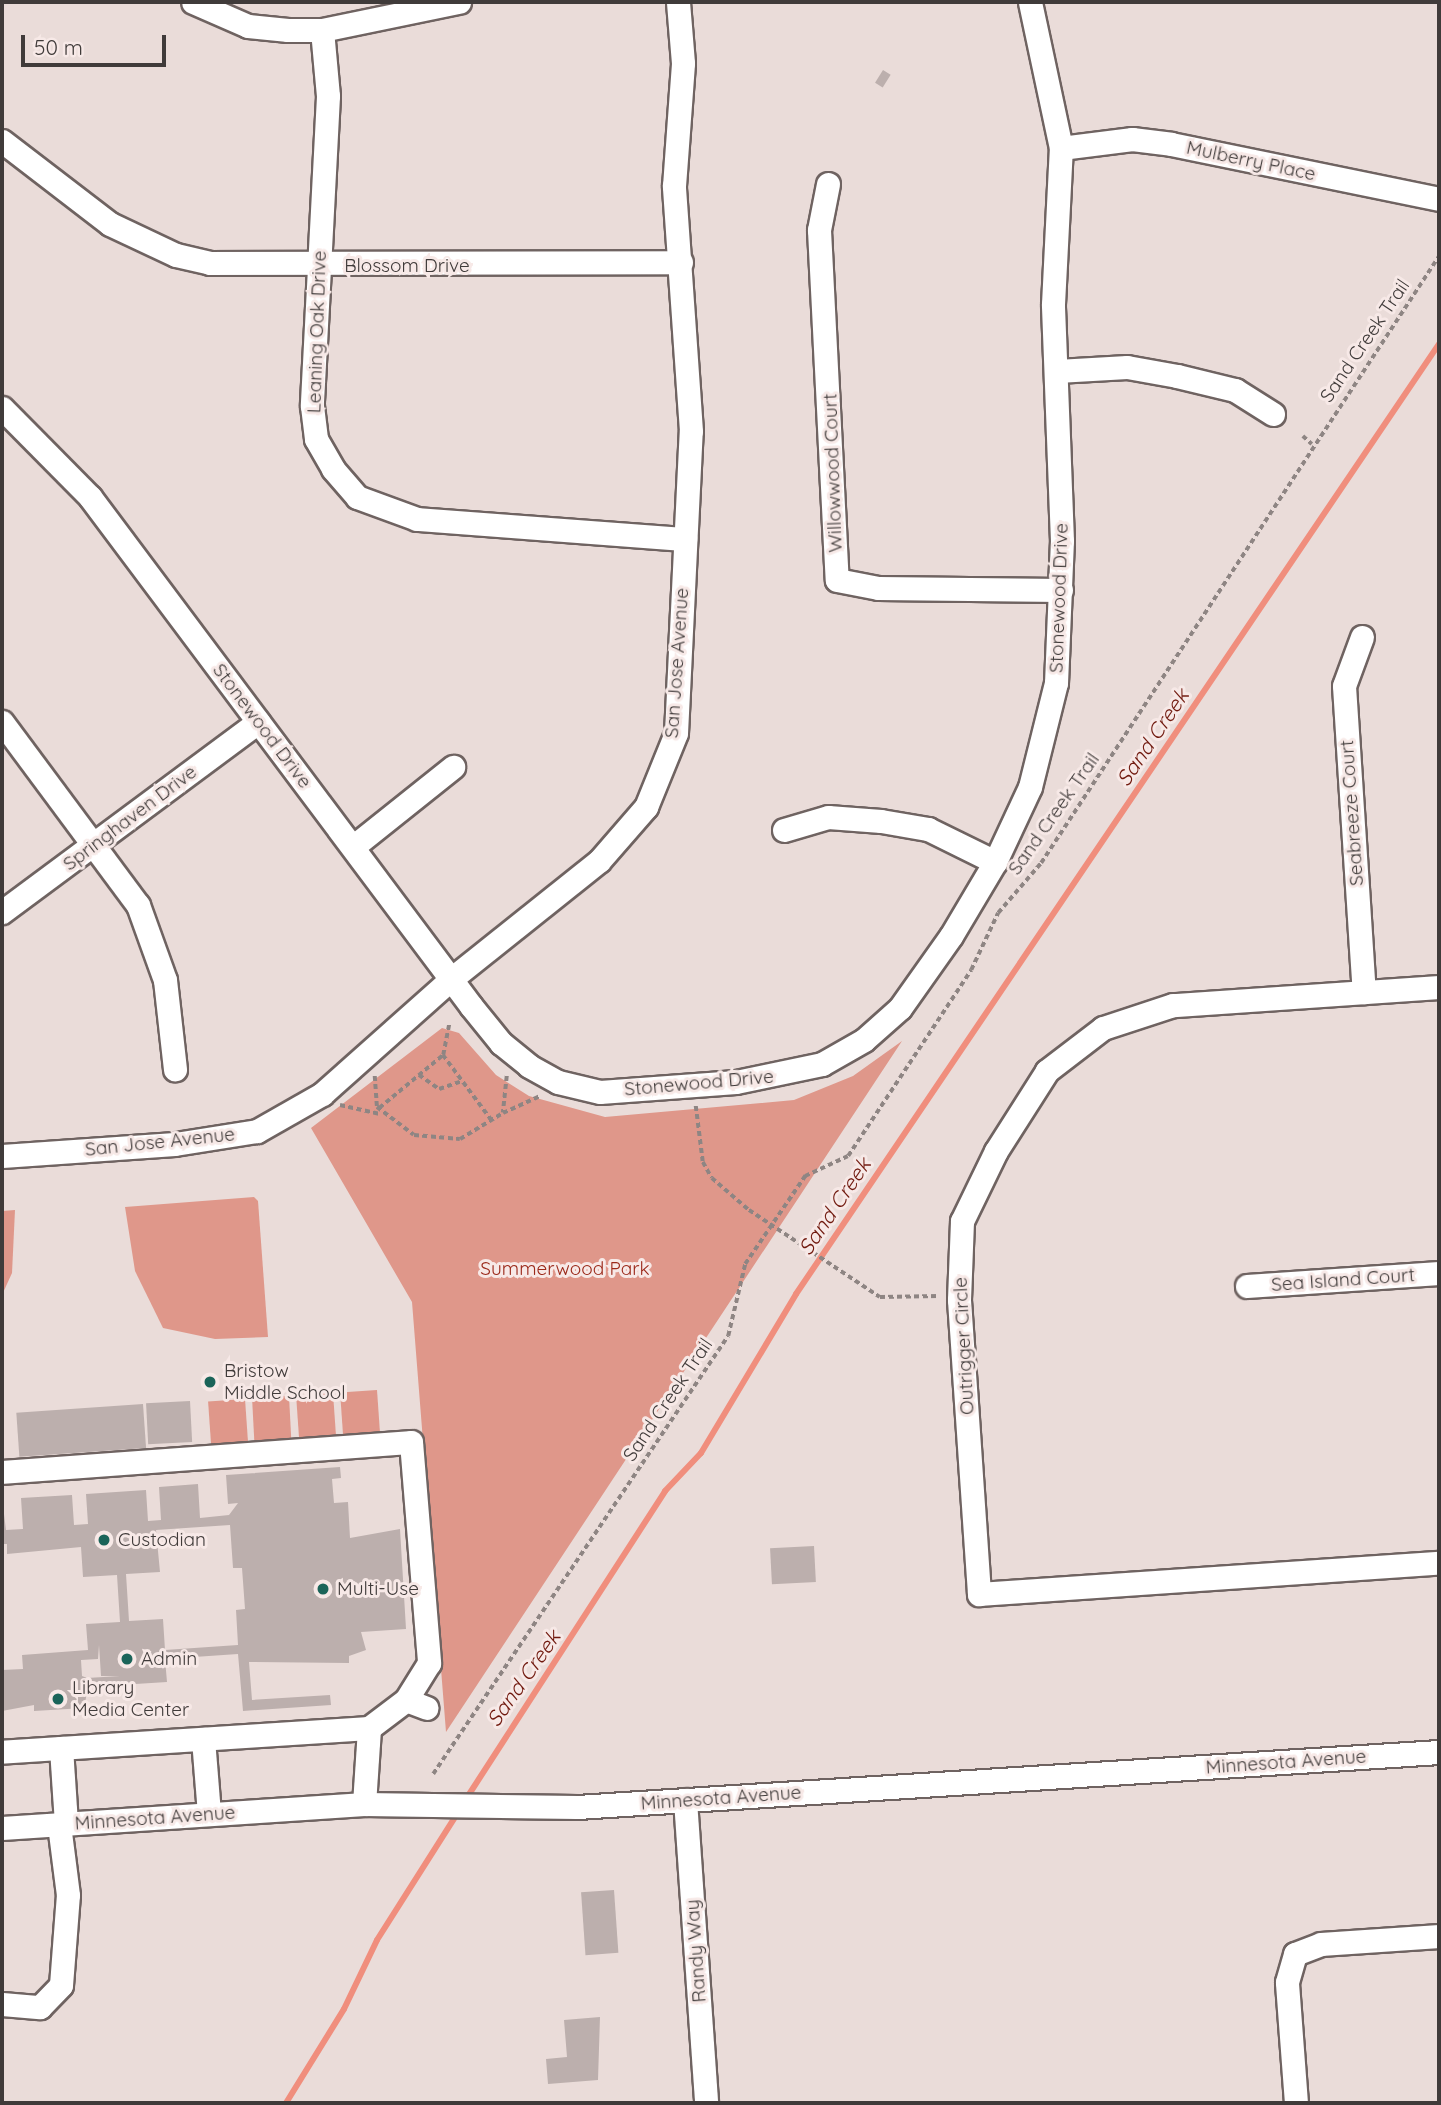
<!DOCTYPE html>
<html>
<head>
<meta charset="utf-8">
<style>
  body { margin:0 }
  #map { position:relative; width:1441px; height:2105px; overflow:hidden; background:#eadcd9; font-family:Quicksand,sans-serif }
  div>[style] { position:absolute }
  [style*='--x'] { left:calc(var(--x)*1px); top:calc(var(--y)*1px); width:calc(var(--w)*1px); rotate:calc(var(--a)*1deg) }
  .green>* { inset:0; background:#df978a; transform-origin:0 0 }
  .stream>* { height:6px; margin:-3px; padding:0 3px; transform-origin:3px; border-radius:3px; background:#f08e7d }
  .building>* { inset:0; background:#bcafad; transform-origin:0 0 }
  .path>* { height:3.5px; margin-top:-1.75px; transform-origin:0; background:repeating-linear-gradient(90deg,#8e8583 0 5px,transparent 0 8.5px) }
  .roads { filter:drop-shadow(2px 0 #6f6361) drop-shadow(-2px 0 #6f6361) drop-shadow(0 2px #6f6361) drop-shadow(0 -2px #6f6361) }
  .minor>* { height:23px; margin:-11.5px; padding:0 11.5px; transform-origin:11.5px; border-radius:11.5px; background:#fff }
  .dots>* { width:19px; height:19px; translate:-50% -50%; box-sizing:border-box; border:4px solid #f7e9e7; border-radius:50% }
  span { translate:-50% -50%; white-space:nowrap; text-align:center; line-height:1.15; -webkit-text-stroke:6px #f7e9e7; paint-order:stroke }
  .street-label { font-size:19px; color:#403b3a }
  .park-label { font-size:19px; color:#9b291a }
  .poi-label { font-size:19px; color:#403b3a }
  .left { translate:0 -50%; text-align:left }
  .water-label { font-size:21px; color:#70190e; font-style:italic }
  .frame { position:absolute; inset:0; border:4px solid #403b3a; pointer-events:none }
  .scale { position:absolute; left:21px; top:35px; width:145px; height:32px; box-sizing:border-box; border:4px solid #403b3a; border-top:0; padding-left:9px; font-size:21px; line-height:24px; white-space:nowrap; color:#403b3a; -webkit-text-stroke:5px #f7e9e7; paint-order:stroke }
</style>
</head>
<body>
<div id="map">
  <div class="green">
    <div style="clip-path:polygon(442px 1028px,459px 1033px,496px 1075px,529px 1096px,605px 1117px,794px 1100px,853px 1076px,902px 1041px,446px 1732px,412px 1302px,311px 1128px)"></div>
    <div style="clip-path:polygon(254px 1197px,258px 1201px,268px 1337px,215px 1339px,163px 1328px,135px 1271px,125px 1207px)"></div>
    <div style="clip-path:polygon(15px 1210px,12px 1273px,2px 1295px,2px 1211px)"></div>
    <div style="left:377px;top:1390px;width:66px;height:37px;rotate:86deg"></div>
    <div style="left:333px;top:1393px;width:66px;height:37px;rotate:86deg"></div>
    <div style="left:289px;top:1396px;width:66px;height:37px;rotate:87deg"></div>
    <div style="left:245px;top:1399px;width:66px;height:37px;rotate:86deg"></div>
  </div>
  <div class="stream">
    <div style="--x:466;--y:1799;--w:367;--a:-57.1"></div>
    <div style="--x:665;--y:1491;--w:52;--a:-46.5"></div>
    <div style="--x:701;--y:1453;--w:185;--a:-59.1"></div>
    <div style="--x:796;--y:1294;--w:1147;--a:-55.91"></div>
    <div style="--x:286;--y:2103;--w:110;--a:-58.3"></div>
    <div style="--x:344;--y:2009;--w:76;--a:-64.4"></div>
    <div style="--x:377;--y:1940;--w:153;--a:-57.6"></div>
  </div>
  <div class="building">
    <div style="left:883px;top:70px;width:9px;height:15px;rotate:32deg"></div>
    <div style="left:190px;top:1401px;width:41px;height:44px;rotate:87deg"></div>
    <div style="left:143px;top:1404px;width:44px;height:127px;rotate:86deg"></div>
    <div style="clip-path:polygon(evenodd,340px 1467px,341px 1478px,332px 1479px,334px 1503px,348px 1502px,350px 1538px,400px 1529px,406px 1629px,361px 1632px,366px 1650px,349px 1656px,349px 1663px,249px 1662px,252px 1700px,330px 1695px,331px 1705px,243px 1711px,238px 1654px,165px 1659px,167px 1682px,88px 1687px,84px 1708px,34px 1711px,34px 1705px,2px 1711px,2px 1670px,23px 1669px,22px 1655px,88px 1650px,86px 1624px,120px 1622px,117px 1575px,83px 1577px,81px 1547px,7px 1554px,7px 1544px,2px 1544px,2px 1498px,6px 1530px,23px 1529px,21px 1498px,72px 1495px,74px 1525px,88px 1524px,86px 1494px,146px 1490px,148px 1521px,161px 1520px,159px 1487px,198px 1484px,200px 1518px,229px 1515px,238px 1503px,228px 1504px,226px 1475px,340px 1467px,230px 1525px,233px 1568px,242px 1568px,245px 1609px,236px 1610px,238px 1645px,165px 1650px,163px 1619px,129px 1621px,126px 1574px,160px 1572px,156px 1530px,230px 1525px,340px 1467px,99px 1645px,101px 1676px,120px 1676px,87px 1678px,82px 1676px,81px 1660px,98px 1659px,99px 1645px)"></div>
    <div style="left:814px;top:1546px;width:36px;height:44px;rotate:87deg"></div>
    <div style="left:614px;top:1890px;width:63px;height:33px;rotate:86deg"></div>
    <div style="clip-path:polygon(600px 2017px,598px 2080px,548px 2084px,546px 2059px,567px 2057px,564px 2020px)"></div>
  </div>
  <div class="path">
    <div style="--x:1303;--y:436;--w:12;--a:42"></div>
    <div style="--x:443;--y:1055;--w:33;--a:-79"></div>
    <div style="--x:419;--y:1075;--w:24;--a:35"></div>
    <div style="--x:439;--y:1089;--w:24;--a:-19"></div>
    <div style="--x:375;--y:1076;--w:31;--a:86"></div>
    <div style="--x:377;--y:1107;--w:46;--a:37.1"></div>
    <div style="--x:414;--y:1135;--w:46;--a:5"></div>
    <div style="--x:460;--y:1139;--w:50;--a:-31.2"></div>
    <div style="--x:507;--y:1076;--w:37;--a:96"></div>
    <div style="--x:503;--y:1113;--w:41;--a:-24.7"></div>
    <div style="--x:340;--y:1105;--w:41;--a:12.7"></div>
    <div style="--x:696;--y:1106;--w:56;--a:82.9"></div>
    <div style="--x:703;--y:1162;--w:18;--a:61"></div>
    <div style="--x:712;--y:1178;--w:49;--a:40.9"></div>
    <div style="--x:749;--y:1210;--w:157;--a:33.6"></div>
    <div style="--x:880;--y:1297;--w:59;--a:-1"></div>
    <div style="--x:379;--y:1108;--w:83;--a:-39.6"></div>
    <div style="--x:443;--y:1055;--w:84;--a:53.3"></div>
    <div style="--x:433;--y:1774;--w:528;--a:-56.04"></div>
    <div style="--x:728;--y:1336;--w:74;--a:-76.7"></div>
    <div style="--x:745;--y:1264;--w:107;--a:-55.7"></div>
    <div style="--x:805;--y:1176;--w:47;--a:-24.9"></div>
    <div style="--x:848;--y:1156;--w:223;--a:-56.5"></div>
    <div style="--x:971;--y:970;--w:63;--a:-64.7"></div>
    <div style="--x:998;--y:913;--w:66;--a:-49.3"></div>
    <div style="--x:1041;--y:863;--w:726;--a:-56.75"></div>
  </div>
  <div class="roads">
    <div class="minor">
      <div style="--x:193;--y:2;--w:60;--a:23.6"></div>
      <div style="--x:248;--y:26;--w:40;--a:5.7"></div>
      <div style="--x:288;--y:30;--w:34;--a:0"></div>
      <div style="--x:322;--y:30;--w:140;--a:-11.6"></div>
      <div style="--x:322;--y:30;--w:66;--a:84.8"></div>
      <div style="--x:328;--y:96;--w:310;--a:93"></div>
      <div style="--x:312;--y:406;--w:33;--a:83"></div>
      <div style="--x:316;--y:439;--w:34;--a:60"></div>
      <div style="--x:333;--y:469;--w:37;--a:49"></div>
      <div style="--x:357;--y:497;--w:64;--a:20.1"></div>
      <div style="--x:417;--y:519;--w:269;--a:4.3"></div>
      <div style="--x:2;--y:141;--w:136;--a:37.5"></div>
      <div style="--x:110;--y:224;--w:73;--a:25.2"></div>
      <div style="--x:176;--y:255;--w:35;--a:13"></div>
      <div style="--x:210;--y:263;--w:471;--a:-0.1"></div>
      <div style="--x:1061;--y:148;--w:72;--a:-7.2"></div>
      <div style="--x:1132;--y:139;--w:39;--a:7"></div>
      <div style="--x:1171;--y:144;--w:274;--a:11.6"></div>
      <div style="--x:828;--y:184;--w:47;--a:101.1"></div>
      <div style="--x:819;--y:230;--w:350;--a:87.1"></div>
      <div style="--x:837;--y:580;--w:42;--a:11"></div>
      <div style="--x:878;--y:588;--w:183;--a:0.6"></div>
      <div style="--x:1057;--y:371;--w:70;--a:-3.3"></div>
      <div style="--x:1127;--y:367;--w:51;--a:10.2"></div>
      <div style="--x:1177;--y:376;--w:60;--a:13.6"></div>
      <div style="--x:1235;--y:390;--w:45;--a:32.3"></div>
      <div style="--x:2;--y:408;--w:125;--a:45.3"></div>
      <div style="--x:90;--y:497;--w:636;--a:53.18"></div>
      <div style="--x:471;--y:1006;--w:48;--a:51"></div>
      <div style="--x:501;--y:1043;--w:36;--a:39"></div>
      <div style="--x:529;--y:1066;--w:33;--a:29"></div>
      <div style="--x:558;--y:1082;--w:43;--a:13.4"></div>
      <div style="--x:600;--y:1092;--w:136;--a:-4.2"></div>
      <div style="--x:736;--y:1082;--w:88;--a:-11.8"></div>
      <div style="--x:822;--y:1064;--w:48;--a:-29.7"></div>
      <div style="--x:864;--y:1040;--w:48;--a:-41.6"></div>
      <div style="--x:900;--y:1008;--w:88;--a:-54.7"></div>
      <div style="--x:951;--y:936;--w:86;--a:-59.3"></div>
      <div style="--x:995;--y:862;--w:83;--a:-65"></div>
      <div style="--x:1030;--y:787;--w:107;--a:-76"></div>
      <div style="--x:1056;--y:683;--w:142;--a:-87.6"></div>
      <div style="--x:1062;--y:541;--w:237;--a:-92.2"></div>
      <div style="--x:1053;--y:304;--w:156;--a:-87.1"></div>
      <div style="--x:1061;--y:148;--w:149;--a:-102"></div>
      <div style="--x:1362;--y:637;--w:52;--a:110.2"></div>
      <div style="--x:1344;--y:686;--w:307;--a:86.3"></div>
      <div style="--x:2;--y:722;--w:228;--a:53.4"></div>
      <div style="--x:138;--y:905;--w:80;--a:70.2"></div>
      <div style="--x:165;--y:980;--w:90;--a:83.6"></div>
      <div style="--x:784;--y:830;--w:46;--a:-16.5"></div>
      <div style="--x:828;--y:817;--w:53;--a:4.3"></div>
      <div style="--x:881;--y:821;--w:48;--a:9.7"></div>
      <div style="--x:928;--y:829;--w:75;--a:26.2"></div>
      <div style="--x:354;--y:846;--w:127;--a:-38.6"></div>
      <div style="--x:2;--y:912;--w:319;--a:-36.6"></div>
      <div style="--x:1439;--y:987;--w:267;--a:176.1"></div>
      <div style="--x:1173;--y:1005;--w:74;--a:161.8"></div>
      <div style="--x:1103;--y:1028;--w:71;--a:142.5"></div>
      <div style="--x:1047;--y:1071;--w:95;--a:122.5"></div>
      <div style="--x:996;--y:1151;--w:78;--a:115.9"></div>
      <div style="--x:962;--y:1221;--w:79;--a:92.2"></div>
      <div style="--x:959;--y:1300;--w:295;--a:86.1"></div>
      <div style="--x:979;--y:1594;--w:461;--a:-3.9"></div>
      <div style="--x:2;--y:1156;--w:173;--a:-4"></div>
      <div style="--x:175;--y:1144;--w:83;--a:-9"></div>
      <div style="--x:257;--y:1131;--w:75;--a:-29.6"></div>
      <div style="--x:322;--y:1094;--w:173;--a:-41.7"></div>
      <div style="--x:451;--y:979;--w:189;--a:-38.6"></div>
      <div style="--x:599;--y:861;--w:72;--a:-49"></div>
      <div style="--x:646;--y:807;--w:80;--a:-67.9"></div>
      <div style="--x:676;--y:733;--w:302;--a:-87.2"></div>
      <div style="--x:691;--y:431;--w:246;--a:-94"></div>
      <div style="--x:674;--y:186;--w:123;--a:-85.8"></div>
      <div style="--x:683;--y:63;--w:61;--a:-94.7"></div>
      <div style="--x:1247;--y:1286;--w:192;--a:-3.9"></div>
      <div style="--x:2;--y:1472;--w:410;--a:-4.2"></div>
      <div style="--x:411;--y:1442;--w:222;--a:85.3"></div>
      <div style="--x:429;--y:1663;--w:44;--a:121.9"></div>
      <div style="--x:406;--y:1700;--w:46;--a:142.9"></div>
      <div style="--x:369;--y:1728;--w:368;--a:176.3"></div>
      <div style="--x:406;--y:1700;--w:22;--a:21"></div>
      <div style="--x:203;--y:1739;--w:75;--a:85.4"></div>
      <div style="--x:61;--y:1748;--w:76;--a:86.2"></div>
      <div style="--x:685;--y:1800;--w:304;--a:86"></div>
      <div style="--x:364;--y:1804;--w:76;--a:-86.2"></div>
      <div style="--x:2;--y:1828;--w:363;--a:-3.8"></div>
      <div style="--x:364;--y:1804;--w:213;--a:0.8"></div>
      <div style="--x:577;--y:1807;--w:864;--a:-3.65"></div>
      <div style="--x:2;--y:2004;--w:38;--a:5"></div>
      <div style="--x:40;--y:2007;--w:30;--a:-46"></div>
      <div style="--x:61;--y:1985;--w:90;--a:-85.6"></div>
      <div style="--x:68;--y:1895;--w:71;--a:-97.3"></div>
      <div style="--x:1296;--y:2103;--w:121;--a:-94.3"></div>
      <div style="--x:1287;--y:1982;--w:29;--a:-74"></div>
      <div style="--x:1295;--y:1954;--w:28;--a:-21"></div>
      <div style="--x:1321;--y:1944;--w:118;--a:-3.9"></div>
    </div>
  </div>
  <div class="dots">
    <div style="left:210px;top:1382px;background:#1b6459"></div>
    <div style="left:104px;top:1540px;background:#1b6459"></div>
    <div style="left:323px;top:1589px;background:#1b6459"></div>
    <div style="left:127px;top:1659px;background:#1b6459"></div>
    <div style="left:58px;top:1699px;background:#1b6459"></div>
  </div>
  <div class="street-label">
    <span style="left:1251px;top:161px;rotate:12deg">Mulberry Place</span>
    <span style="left:407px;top:266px">Blossom Drive</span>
    <span style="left:317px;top:332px;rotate:-88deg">Leaning Oak Drive</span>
    <span style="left:1365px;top:341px;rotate:-56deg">Sand Creek Trail</span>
    <span style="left:833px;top:473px;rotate:-92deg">Willowwood Court</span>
    <span style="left:1059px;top:598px;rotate:-88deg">Stonewood Drive</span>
    <span style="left:677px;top:663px;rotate:-86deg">San Jose Avenue</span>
    <span style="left:262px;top:726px;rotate:53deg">Stonewood Drive</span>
    <span style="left:1352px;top:813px;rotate:-94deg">Seabreeze Court</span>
    <span style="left:1054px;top:814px;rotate:-55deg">Sand Creek Trail</span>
    <span style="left:130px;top:818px;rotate:-37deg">Springhaven Drive</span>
    <span style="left:699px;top:1083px;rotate:-5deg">Stonewood Drive</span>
    <span style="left:160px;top:1142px;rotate:-6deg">San Jose Avenue</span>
    <span style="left:1343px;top:1280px;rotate:-4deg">Sea Island Court</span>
    <span style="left:964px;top:1346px;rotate:-93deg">Outrigger Circle</span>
    <span style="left:668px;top:1400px;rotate:-56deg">Sand Creek Trail</span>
    <span style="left:1286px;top:1762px;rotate:-4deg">Minnesota Avenue</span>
    <span style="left:721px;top:1798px;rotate:-4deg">Minnesota Avenue</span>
    <span style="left:155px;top:1818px;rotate:-4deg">Minnesota Avenue</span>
    <span style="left:696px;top:1951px;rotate:-94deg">Randy Way</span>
  </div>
  <div class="park-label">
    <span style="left:565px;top:1269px">Summerwood Park</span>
  </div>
  <div class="poi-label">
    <span class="left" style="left:224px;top:1382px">Bristow<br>Middle School</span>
    <span class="left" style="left:118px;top:1540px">Custodian</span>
    <span class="left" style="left:337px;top:1589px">Multi-Use</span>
    <span class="left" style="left:141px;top:1659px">Admin</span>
    <span class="left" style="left:72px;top:1699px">Library<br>Media Center</span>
  </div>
  <div class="water-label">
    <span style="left:1152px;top:737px;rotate:-56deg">Sand Creek</span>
    <span style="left:834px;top:1206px;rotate:-56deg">Sand Creek</span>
    <span style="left:523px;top:1678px;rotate:-55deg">Sand Creek</span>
  </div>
  <div class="frame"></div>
  <div class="scale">50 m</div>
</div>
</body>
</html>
